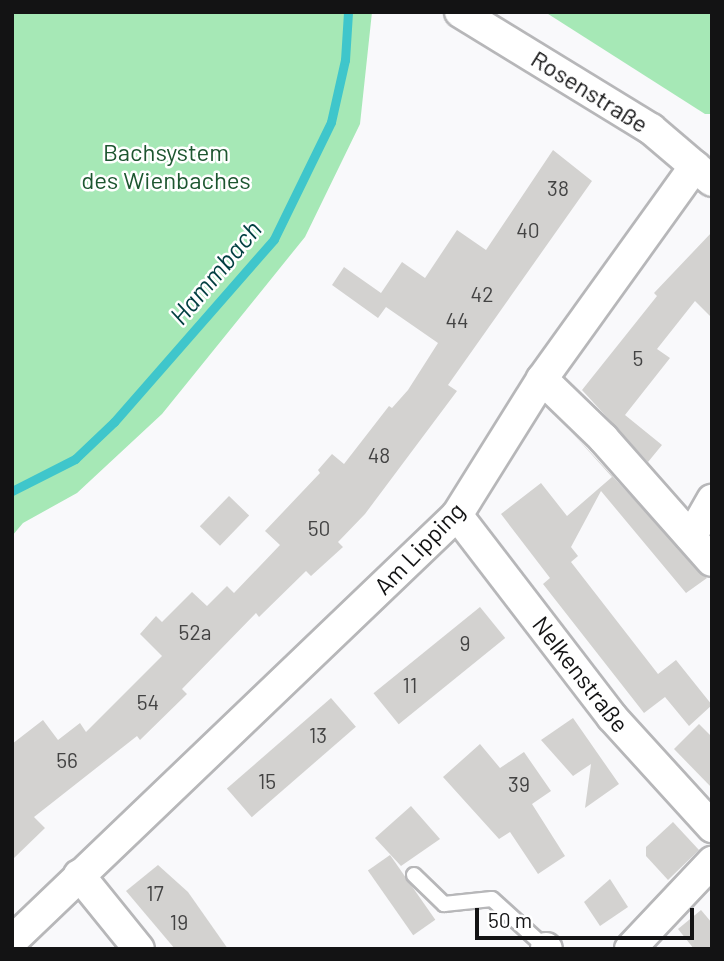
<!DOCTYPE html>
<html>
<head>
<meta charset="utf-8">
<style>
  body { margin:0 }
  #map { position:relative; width:724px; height:961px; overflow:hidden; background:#f9f9fb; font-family:Barlow,sans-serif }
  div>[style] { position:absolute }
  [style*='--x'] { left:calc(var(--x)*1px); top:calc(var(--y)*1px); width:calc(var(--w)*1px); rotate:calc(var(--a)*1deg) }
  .green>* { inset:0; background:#a6e8b6 }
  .stream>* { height:9px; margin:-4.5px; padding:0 4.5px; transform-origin:4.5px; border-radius:4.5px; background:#3fc6cb }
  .building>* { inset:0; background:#d3d2d0; transform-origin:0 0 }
  .roads { filter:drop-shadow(2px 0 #b7b7b9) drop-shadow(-2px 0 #b7b7b9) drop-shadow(0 2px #b7b7b9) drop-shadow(0 -2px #b7b7b9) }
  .lane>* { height:14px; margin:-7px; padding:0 7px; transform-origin:7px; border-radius:7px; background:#fff }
  .street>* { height:30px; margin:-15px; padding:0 15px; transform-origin:15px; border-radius:15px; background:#fff }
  span { translate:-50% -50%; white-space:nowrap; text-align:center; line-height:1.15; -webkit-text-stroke:5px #fff; paint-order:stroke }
  .number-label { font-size:21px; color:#434343 }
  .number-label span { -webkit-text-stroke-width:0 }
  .street-label { font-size:24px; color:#131314 }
  .park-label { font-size:24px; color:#1d5630 }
  .water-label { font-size:26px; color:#003e40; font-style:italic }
  .frame { position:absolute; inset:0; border:14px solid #131314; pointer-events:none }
  .scale { position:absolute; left:475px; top:908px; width:219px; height:32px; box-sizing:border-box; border:4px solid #131314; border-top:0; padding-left:9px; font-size:21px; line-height:24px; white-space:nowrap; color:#131314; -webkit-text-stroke:5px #fff; paint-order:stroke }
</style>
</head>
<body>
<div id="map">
  <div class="green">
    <div style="clip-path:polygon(12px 12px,372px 12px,360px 124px,305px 237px,162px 414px,77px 493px,23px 523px,12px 536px)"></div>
    <div style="clip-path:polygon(545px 12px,712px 12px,712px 114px,705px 114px)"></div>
  </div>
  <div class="stream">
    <div style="--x:12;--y:491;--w:71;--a:-26.9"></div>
    <div style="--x:75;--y:459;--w:54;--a:-43.5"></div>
    <div style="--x:114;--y:422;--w:243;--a:-48.8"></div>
    <div style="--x:274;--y:239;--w:130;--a:-64"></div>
    <div style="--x:331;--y:122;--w:64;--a:-77.3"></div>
    <div style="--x:345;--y:60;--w:48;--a:-86.4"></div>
  </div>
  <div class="building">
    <div style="clip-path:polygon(553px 150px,592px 181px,448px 385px,457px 391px,365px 514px,338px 542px,343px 547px,311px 576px,306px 571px,259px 617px,256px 613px,182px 689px,187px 694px,140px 740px,137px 736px,34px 817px,45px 828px,12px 860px,12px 744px,43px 720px,58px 740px,80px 723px,86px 732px,162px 656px,140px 634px,156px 616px,162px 622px,192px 592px,207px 606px,227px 586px,234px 593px,280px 545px,265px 531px,320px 473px,318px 470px,332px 454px,344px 464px,389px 406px,392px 408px,408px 390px,438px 343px,386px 307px,378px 318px,332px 285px,344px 267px,381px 293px,402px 262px,425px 278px,457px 230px,486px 250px)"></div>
    <div style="clip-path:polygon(712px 232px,712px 318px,695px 301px,657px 349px,670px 358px,625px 415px,662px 445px,648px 462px,582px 390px,657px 296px,654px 293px)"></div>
    <div style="clip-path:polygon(566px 426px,707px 578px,686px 593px,601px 491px,571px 547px,578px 556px,571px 562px,658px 674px,676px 660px,712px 705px,689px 726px,665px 697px,644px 713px,543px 584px,550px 578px,501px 514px,541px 483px,567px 516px,612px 477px)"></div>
    <div style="left:229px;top:496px;width:28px;height:42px;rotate:44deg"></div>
    <div style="left:480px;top:607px;width:40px;height:137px;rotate:51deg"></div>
    <div style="left:331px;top:698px;width:38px;height:138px;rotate:49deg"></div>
    <div style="clip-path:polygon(573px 718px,619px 784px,585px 808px,591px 764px,573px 776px,541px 740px)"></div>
    <div style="clip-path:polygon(699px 724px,712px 737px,712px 788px,674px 749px)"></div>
    <div style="clip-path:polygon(480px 744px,500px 768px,524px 752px,551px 791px,532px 804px,565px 856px,538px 874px,510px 832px,499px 839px,443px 777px)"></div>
    <div style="clip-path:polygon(411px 806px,440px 839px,401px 866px,375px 838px)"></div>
    <div style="clip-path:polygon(673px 822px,699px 850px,668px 880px,646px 856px,646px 847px)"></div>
    <div style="left:390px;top:855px;width:79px;height:27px;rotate:55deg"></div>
    <div style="clip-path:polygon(158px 865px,188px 892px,228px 949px,175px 949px,126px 891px)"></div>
    <div style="clip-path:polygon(610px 879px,628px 907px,600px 926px,584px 902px)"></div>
    <div style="clip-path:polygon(701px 910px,712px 923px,712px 949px,694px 949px,678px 929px)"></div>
  </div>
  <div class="roads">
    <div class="lane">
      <div style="--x:414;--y:875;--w:42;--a:44"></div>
      <div style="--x:444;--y:904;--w:48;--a:-5.9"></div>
      <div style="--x:492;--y:899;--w:73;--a:42.2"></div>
    </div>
    <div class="street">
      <div style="--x:460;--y:12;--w:224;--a:31.5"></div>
      <div style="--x:651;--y:129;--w:80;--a:40.4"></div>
      <div style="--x:542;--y:379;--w:85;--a:44"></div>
      <div style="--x:603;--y:438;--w:164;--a:48.5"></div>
      <div style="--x:457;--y:515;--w:255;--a:52.5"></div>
      <div style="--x:612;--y:717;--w:149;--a:47.7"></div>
      <div style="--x:691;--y:537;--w:43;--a:-60.4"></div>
      <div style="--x:79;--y:875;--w:95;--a:51"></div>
      <div style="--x:12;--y:941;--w:616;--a:-43.75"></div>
      <div style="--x:457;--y:515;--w:160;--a:-58"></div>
      <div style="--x:542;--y:379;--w:262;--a:-54.3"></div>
      <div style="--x:546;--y:948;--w:1;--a:45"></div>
      <div style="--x:630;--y:949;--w:120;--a:-46.7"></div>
    </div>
  </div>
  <div class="number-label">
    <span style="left:558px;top:188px">38</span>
    <span style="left:528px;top:230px">40</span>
    <span style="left:482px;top:294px">42</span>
    <span style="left:457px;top:320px">44</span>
    <span style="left:638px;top:358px">5</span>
    <span style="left:379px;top:455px">48</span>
    <span style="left:319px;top:528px">50</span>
    <span style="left:195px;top:632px">52a</span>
    <span style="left:465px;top:643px">9</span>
    <span style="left:410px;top:685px">11</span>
    <span style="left:148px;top:702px">54</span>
    <span style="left:318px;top:735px">13</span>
    <span style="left:67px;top:760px">56</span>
    <span style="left:267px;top:781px">15</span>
    <span style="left:519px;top:784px">39</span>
    <span style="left:155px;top:893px">17</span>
    <span style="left:179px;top:922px">19</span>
  </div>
  <div class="street-label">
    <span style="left:590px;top:91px;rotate:32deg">Rosenstraße</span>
    <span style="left:419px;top:548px;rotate:-46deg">Am Lipping</span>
    <span style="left:581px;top:674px;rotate:52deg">Nelkenstraße</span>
  </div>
  <div class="park-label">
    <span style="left:166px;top:166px">Bachsystem<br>des Wienbaches</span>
  </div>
  <div class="water-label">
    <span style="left:215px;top:272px;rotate:-50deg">Hammbach</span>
  </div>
  <div class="frame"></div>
  <div class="scale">50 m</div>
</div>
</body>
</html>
